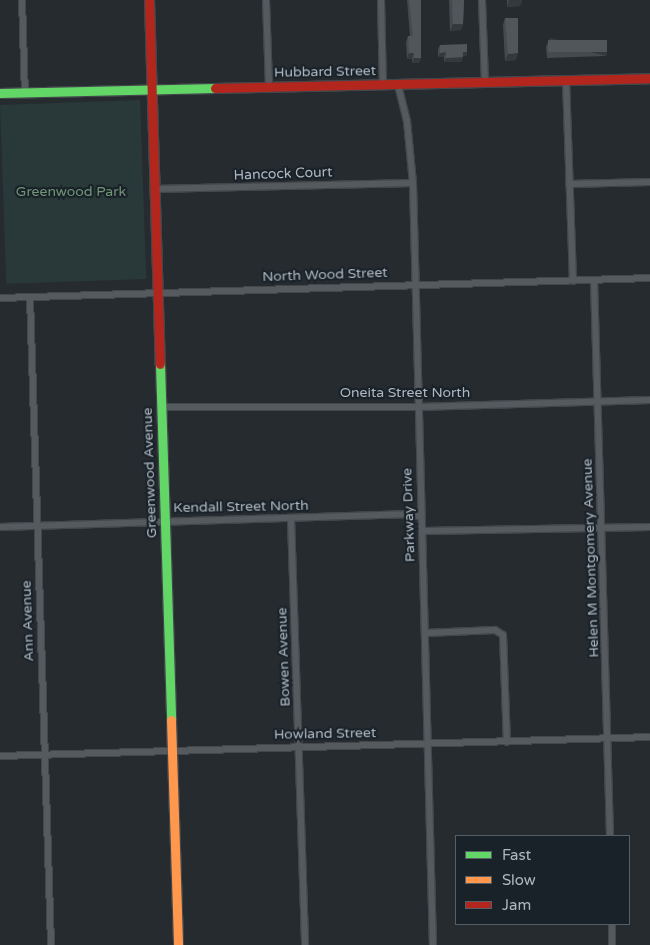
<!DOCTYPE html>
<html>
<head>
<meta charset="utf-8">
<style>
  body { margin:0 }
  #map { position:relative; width:650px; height:945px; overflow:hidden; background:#262b30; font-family:"Varela Round",sans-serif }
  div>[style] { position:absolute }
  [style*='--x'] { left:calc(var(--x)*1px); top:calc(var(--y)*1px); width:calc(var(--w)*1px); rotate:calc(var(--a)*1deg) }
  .green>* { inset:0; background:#293939; transform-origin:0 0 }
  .roads { filter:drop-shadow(1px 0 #43474b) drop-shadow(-1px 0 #43474b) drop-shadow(0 1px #43474b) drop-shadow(0 -1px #43474b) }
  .street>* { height:6px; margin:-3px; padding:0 3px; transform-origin:3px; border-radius:3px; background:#555a5f }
  .fast>* { height:9px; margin:-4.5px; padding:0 4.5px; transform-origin:4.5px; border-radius:4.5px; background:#63d668 }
  .slow>* { height:9px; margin:-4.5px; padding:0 4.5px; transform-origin:4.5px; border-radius:4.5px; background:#ff974d }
  .jam>* { height:9px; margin:-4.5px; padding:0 4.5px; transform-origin:4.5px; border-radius:4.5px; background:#b3261e }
  .wall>* { inset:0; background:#464a4f }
  .shaded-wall>* { inset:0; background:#34393d; transform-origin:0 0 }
  .building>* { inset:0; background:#51565b; transform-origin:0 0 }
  span { translate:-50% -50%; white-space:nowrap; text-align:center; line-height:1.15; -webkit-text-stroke:4.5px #1a2229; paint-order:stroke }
  .street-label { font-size:14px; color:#afb8c1 }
  .park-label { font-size:14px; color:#719576 }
  .legend { position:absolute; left:455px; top:835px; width:175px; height:90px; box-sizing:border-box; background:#1a2229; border:1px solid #565e66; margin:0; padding:6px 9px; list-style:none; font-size:15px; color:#afb8c1 }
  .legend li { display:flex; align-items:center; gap:10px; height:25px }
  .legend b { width:25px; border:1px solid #565e66 }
</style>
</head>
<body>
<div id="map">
  <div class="green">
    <div style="left:140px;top:100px;width:179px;height:140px;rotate:88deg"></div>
  </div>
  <div class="roads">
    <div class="street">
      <div style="--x:22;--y:0;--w:93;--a:88.2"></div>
      <div style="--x:266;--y:0;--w:86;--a:88"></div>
      <div style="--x:381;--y:0;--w:85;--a:88.7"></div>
      <div style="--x:482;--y:0;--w:83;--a:87.9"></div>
      <div style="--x:566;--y:80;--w:201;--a:88"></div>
      <div style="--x:398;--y:85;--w:37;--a:76"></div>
      <div style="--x:407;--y:121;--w:62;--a:84.5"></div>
      <div style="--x:413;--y:183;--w:762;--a:88.5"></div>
      <div style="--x:569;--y:184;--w:81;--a:-1.4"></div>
      <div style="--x:154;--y:189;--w:259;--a:-1.3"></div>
      <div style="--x:594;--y:280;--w:556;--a:88.35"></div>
      <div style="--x:30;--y:297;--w:648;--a:88.14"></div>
      <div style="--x:0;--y:298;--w:650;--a:-1.76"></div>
      <div style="--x:161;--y:407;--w:257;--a:0"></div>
      <div style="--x:418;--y:407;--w:232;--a:-1.7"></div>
      <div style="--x:291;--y:519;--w:426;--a:88.1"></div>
      <div style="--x:0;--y:527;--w:411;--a:-1.8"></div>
      <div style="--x:411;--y:514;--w:10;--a:17"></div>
      <div style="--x:422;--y:531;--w:228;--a:-1"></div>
      <div style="--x:425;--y:633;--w:70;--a:-2.5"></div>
      <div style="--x:495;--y:630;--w:9;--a:32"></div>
      <div style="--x:503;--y:635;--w:107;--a:87.9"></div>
      <div style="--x:0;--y:756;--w:650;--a:-1.67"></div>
      <div style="--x:612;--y:924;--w:21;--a:90"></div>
    </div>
    <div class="fast">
      <div style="--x:0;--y:93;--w:215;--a:-1.3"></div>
      <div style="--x:160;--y:364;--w:356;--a:88.2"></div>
    </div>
    <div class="slow">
      <div style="--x:171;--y:720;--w:225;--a:88.2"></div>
    </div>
    <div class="jam">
      <div style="--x:149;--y:0;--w:364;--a:88.3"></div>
      <div style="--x:215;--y:88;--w:435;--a:-1.3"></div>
    </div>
  </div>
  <div class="wall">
    <div style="clip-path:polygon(407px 0,421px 0,421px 58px,419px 63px,412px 63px,412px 59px,407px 59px,406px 42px,408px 36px,410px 36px)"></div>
    <div style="clip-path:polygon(449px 0,464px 0,463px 24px,461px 30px,450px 31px)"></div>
    <div style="clip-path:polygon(507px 0,522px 0,520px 6px,507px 7px)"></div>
    <div style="clip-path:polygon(505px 18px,516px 60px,505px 61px,503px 25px)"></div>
    <div style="clip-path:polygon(548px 42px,607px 52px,606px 56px,547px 58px,546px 47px)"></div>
    <div style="clip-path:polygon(440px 45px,467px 52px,466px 56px,463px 56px,461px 62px,444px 62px,444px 57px,438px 57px,438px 49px)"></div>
  </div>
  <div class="shaded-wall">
    <div style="clip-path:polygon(509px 0,522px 0,520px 6px,507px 7px)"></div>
    <div style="clip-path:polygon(453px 24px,463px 24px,461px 30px,450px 31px)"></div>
    <div style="clip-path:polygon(446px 52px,444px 57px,438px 57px,440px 53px)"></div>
    <div style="clip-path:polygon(463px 52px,467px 52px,466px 56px,461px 56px)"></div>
    <div style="left:607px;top:52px;width:4px;height:59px;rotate:104deg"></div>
    <div style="clip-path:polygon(409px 53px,414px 53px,412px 59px,407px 59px)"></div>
    <div style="clip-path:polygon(518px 53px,516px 60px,505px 61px,508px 54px)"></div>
    <div style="clip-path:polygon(463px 57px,461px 62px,444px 62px,446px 58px)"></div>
    <div style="clip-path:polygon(414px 58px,421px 58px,419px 63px,412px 63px)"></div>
  </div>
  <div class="building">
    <div style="clip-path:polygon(409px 0,421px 0,421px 58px,414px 58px,414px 53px,409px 53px,408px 36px,413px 36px)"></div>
    <div style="clip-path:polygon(452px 0,464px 0,463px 24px,453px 24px)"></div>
    <div style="clip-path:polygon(505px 18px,518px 18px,518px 53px,508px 54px)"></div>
    <div style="left:607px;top:40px;width:12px;height:59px;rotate:90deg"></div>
    <div style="clip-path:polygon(467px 44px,467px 52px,463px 52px,463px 57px,446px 58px,446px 52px,440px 53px,440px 45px)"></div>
  </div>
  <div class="street-label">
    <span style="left:325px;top:72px;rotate:-1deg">Hubbard Street</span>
    <span style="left:283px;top:174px;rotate:-2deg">Hancock Court</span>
    <span style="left:325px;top:275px;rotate:-2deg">North Wood Street</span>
    <span style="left:405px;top:393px">Oneita Street North</span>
    <span style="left:150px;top:473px;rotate:-92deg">Greenwood Avenue</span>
    <span style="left:241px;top:507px;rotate:-1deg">Kendall Street North</span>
    <span style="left:409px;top:515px;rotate:-92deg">Parkway Drive</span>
    <span style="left:591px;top:558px;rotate:-92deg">Helen M Montgomery Avenue</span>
    <span style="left:28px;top:621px;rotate:-92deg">Ann Avenue</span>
    <span style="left:284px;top:657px;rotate:-92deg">Bowen Avenue</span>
    <span style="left:325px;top:734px;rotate:-1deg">Howland Street</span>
  </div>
  <div class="park-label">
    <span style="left:71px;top:192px">Greenwood Park</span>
  </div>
  <ul class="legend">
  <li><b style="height:6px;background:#63d668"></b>Fast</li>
  <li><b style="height:6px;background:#ff974d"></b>Slow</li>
  <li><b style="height:6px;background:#b3261e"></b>Jam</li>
  </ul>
</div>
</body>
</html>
